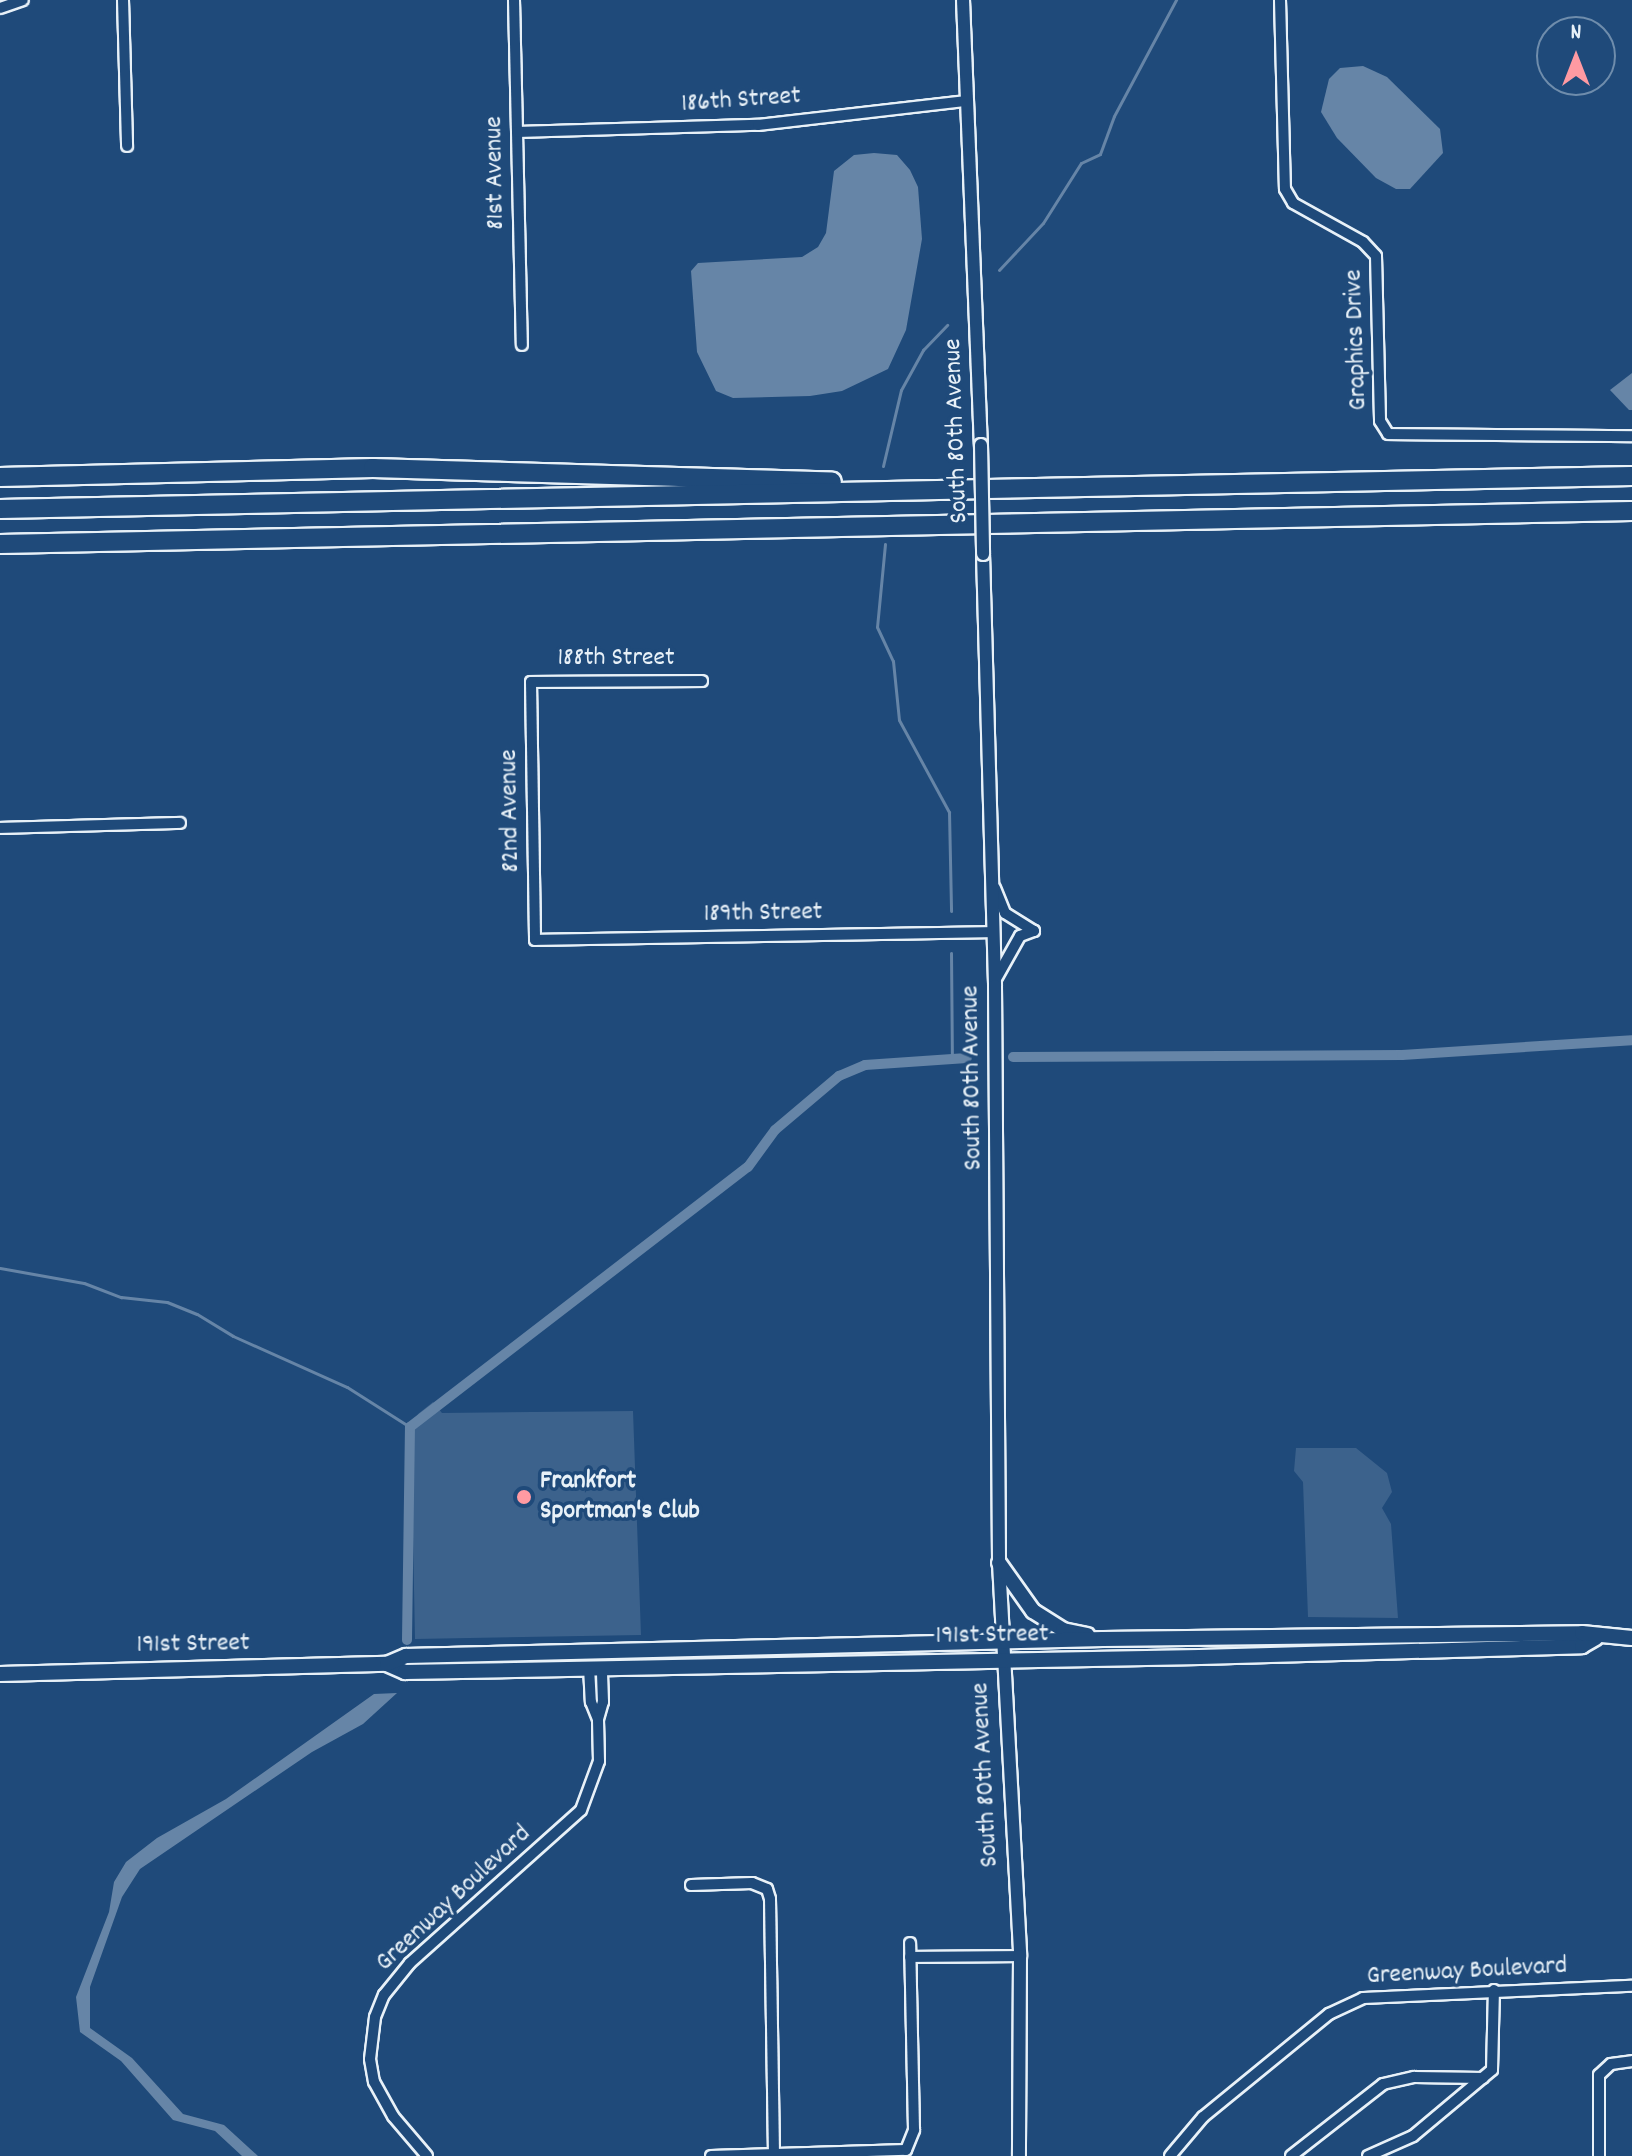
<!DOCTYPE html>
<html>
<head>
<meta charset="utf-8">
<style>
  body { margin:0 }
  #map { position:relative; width:1632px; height:2156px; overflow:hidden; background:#1f4a7a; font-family:Dekko,sans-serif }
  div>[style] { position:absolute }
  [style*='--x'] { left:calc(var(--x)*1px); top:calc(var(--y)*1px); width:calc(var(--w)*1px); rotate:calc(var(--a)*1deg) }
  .green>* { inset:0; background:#3c628c }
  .water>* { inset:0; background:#6685a7 }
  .stream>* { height:3px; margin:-1.5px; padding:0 1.5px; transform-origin:1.5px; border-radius:1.5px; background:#6685a7 }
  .canal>* { height:10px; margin:-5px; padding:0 5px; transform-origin:5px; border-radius:5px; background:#6685a7 }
  .roads { filter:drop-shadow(2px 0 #e8f1f8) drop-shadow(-2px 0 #e8f1f8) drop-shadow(0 2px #e8f1f8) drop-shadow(0 -2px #e8f1f8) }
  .minor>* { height:10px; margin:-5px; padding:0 5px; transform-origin:5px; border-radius:5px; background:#1f4a7a }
  .tertiary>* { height:12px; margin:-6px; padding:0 6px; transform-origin:6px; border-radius:6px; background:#1f4a7a }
  .secondary>* { height:14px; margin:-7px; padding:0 7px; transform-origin:7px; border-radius:7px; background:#1f4a7a }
  .motorway>* { height:18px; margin:-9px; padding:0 9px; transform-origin:9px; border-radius:9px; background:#1f4a7a }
  .bridges { filter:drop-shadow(2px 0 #e8f1f8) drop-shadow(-2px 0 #e8f1f8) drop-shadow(0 2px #e8f1f8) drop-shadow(0 -2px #e8f1f8) }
  .tertiary-bridge>* { height:12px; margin:-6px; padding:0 6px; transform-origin:6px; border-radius:6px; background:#1f4a7a }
  .dots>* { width:22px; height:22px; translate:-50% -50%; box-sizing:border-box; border:4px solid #1f4a7a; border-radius:50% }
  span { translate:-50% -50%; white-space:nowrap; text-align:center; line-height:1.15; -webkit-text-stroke:7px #1f4a7a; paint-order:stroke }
  .street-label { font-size:26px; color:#e8f1f8 }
  .poi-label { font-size:26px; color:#e8f1f8; font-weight:700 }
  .left { translate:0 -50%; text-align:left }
  .north { position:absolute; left:1536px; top:16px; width:80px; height:80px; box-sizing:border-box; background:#1f4a7a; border:2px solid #6f8dac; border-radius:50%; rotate:0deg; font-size:22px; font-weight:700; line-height:32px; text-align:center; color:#e8f1f8 }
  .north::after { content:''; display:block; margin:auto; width:28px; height:36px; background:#ff9aa2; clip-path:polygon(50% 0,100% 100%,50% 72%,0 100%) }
</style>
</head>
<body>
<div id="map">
  <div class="green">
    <div style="clip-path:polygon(433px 1402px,442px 1413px,633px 1411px,641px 1635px,415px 1639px,411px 1434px,418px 1414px)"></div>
    <div style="clip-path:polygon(1296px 1448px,1356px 1448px,1387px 1473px,1392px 1492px,1382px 1508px,1391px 1524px,1398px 1618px,1308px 1617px,1303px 1482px,1294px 1471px)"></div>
  </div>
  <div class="water">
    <div style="clip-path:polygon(1363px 66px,1387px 77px,1440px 129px,1443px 153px,1410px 189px,1396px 189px,1376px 178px,1337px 138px,1321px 112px,1329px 79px,1340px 68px)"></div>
    <div style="clip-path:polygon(874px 153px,897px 155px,910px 170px,918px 187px,922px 239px,906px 330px,888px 369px,842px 391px,810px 396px,733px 398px,716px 391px,697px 352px,691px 271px,698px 263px,802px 257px,818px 247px,826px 233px,834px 171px,854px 155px)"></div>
    <div style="clip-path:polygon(1632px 373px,1632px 410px,1629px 410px,1610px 390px)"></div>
    <div style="clip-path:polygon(397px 1693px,363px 1724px,312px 1752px,140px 1869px,122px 1897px,90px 1987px,90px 2028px,132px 2058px,183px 2114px,224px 2125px,258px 2156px,242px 2156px,215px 2131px,173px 2120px,121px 2061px,80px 2032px,76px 1997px,109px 1912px,114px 1882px,126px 1862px,157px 1838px,226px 1799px,374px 1694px)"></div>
  </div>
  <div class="stream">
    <div style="--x:999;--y:270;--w:64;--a:-46.9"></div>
    <div style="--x:1043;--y:223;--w:71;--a:-57.7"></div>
    <div style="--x:1081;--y:163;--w:21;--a:-25"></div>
    <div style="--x:1100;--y:154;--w:40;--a:-69.8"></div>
    <div style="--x:1114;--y:116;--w:132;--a:-61.9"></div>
    <div style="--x:883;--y:466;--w:78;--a:-76.7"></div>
    <div style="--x:901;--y:390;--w:46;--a:-61.2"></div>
    <div style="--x:923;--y:350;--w:35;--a:-46"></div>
    <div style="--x:885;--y:544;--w:83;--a:95.5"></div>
    <div style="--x:877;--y:627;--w:38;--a:65"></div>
    <div style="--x:893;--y:661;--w:59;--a:84.2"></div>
    <div style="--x:899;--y:720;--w:105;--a:61.5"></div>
    <div style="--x:949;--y:812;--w:99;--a:88.8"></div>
    <div style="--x:951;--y:953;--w:105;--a:89.5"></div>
    <div style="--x:0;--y:1268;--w:85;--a:10.1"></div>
    <div style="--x:84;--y:1283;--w:40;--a:21"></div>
    <div style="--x:121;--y:1297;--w:46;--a:6.2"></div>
    <div style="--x:167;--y:1302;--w:32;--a:22"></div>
    <div style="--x:197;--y:1314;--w:42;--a:31.4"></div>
    <div style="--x:233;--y:1336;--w:125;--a:24.1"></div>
    <div style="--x:347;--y:1387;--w:75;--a:32.4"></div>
  </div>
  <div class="canal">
    <div style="--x:1013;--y:1057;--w:389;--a:-0.3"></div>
    <div style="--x:1402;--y:1055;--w:230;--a:-3.7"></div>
    <div style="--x:407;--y:1640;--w:213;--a:-89.2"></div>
    <div style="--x:410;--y:1427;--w:426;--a:-37.6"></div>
    <div style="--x:748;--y:1167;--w:46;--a:-53.9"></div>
    <div style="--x:775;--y:1130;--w:84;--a:-40.2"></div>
    <div style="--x:839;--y:1076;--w:28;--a:-23"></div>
    <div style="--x:865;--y:1065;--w:102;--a:-3.9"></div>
  </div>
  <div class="roads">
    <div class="minor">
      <div style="--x:123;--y:0;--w:146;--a:88.4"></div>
      <div style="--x:514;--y:0;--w:345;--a:88.7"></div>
      <div style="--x:1280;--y:0;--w:189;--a:88.5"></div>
      <div style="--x:1285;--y:189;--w:16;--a:60"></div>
      <div style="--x:1293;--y:203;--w:80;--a:29.1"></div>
      <div style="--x:1363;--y:242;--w:19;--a:47"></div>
      <div style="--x:1376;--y:256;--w:165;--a:88.6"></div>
      <div style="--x:1380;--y:421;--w:15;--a:58"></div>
      <div style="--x:1388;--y:434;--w:244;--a:0.5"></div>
      <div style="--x:0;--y:8;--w:24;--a:-19"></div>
      <div style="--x:517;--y:132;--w:241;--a:-1.7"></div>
      <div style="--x:758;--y:125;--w:210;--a:-6.6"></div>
      <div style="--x:702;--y:681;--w:171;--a:179.7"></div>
      <div style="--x:531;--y:682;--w:258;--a:89.1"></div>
      <div style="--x:535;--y:940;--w:458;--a:-1"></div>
      <div style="--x:0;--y:828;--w:180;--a:-1.6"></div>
      <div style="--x:995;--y:888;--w:27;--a:68"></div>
      <div style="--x:1005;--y:913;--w:34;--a:32"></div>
      <div style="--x:997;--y:977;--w:47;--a:-60.7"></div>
      <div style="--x:1020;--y:936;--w:15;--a:-20"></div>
      <div style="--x:589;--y:1667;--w:35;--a:87"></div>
      <div style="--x:591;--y:1702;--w:18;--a:68"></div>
      <div style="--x:598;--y:1719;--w:18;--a:-74"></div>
      <div style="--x:603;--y:1702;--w:35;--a:-92"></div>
      <div style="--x:691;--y:1885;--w:61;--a:-1.9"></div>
      <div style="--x:752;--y:1883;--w:16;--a:22"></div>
      <div style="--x:767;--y:1889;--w:10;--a:73"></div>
      <div style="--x:770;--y:1899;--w:257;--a:89.1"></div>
      <div style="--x:910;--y:1957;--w:110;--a:-0.5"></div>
      <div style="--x:427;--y:2156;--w:52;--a:-130.4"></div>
      <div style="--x:393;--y:2116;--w:39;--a:-119"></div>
      <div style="--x:374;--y:2082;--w:23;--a:-100"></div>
      <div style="--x:370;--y:2059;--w:42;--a:-83.2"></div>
      <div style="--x:375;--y:2017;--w:24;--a:-68"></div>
      <div style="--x:384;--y:1995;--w:41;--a:-50.9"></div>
      <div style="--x:410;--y:1963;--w:229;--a:-41.8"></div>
      <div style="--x:581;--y:1810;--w:52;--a:-69.8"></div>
      <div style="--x:599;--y:1761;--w:42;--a:-91.4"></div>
      <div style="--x:711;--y:2156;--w:195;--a:-1.8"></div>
      <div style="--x:906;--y:2150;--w:22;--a:-68"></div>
      <div style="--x:914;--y:2130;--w:187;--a:-91.2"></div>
      <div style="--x:1170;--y:2156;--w:51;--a:-49.8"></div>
      <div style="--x:1203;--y:2117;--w:163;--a:-39.3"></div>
      <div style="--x:1329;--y:2014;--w:38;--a:-25"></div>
      <div style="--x:1363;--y:1998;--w:269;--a:-2.6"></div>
      <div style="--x:1291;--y:2156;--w:117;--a:-38"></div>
      <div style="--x:1383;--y:2084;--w:32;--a:-13"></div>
      <div style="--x:1414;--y:2077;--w:69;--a:0.8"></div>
      <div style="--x:1368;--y:2156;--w:49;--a:-24"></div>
      <div style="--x:1413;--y:2136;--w:103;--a:-39.9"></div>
      <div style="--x:1492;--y:2070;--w:80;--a:-88.6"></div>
      <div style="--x:1599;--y:2156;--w:81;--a:-90"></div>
      <div style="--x:1599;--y:2075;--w:16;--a:-43"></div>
      <div style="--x:1611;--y:2064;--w:21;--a:-8"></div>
    </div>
    <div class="tertiary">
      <div style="--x:963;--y:0;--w:445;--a:87.7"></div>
      <div style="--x:983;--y:554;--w:432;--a:88.4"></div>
      <div style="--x:995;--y:986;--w:577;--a:89.6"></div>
      <div style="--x:999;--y:1563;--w:394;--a:86.9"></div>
      <div style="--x:1020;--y:1956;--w:200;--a:90.3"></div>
    </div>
    <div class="secondary">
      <div style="--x:999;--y:1563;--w:59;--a:54.7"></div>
      <div style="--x:1033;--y:1611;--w:36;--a:32"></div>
      <div style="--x:1063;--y:1630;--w:25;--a:12"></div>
      <div style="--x:387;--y:1664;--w:20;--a:24"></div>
      <div style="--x:405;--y:1672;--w:795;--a:-1.08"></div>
      <div style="--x:1200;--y:1657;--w:382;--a:-1.6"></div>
      <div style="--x:1582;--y:1646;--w:16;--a:-30"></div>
      <div style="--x:0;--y:1674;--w:387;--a:-1.5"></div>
      <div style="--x:387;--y:1664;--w:21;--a:-23"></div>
      <div style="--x:406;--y:1656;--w:697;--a:-1.4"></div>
      <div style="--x:1103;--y:1639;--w:479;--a:-0.7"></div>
      <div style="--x:1582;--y:1633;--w:50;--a:5.7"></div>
    </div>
    <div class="motorway">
      <div style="--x:0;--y:477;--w:373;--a:-1.4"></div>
      <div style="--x:373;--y:468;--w:459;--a:1.7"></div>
      <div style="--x:0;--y:509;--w:1632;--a:-1.16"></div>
      <div style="--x:0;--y:544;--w:1632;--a:-1.16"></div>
    </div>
  </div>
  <div class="bridges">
    <div class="tertiary-bridge">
      <div style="--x:981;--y:445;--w:109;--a:88.9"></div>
    </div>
  </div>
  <div class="dots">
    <div style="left:524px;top:1497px;background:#ff9aa2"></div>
  </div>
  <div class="street-label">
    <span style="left:741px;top:101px;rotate:-4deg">186th Street</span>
    <span style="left:496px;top:173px;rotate:-91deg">81st Avenue</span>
    <span style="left:1357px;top:340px;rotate:-92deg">Graphics Drive</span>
    <span style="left:957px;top:431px;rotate:-92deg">South 80th Avenue</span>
    <span style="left:616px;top:659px">188th Street</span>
    <span style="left:511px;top:811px;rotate:-91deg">82nd Avenue</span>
    <span style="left:763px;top:914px;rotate:-1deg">189th Street</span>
    <span style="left:973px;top:1078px;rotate:-91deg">South 80th Avenue</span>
    <span style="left:992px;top:1636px;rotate:-1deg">191st Street</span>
    <span style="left:193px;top:1645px;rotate:-1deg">191st Street</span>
    <span style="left:986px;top:1775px;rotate:-93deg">South 80th Avenue</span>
    <span style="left:454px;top:1899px;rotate:-43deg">Greenway Boulevard</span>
    <span style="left:1467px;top:1972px;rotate:-3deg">Greenway Boulevard</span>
  </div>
  <div class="poi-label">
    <span class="left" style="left:540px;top:1497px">Frankfort<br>Sportman's Club</span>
  </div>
  <div class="north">N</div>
</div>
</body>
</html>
